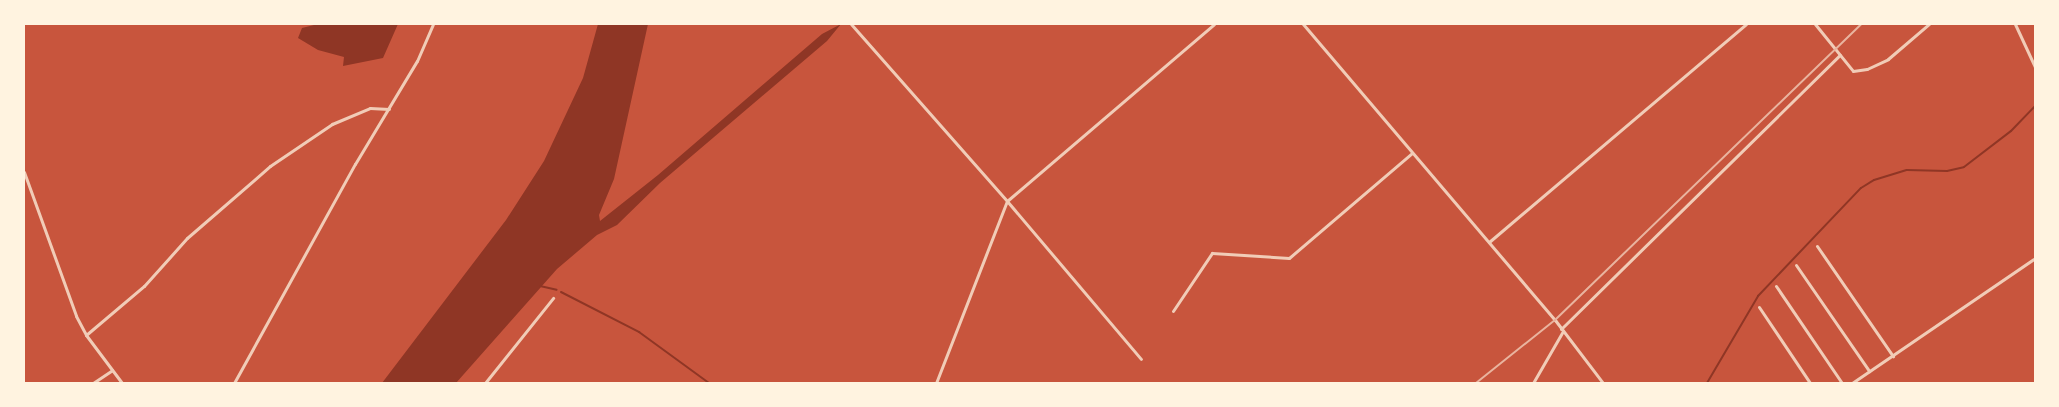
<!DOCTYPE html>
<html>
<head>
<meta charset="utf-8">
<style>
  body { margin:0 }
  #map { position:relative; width:2059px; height:407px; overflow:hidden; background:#c8553d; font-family:Helvetica,sans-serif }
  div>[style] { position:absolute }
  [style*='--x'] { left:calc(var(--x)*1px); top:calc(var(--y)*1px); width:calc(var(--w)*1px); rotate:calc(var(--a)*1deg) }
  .water>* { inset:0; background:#8f3625 }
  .stream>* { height:2px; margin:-1px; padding:0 1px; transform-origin:1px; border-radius:1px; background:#8f3625 }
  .minor>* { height:3px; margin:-1.5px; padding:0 1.5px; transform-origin:1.5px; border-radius:1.5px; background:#f1ccb7 }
  .rail>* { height:2px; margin:-1px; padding:0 1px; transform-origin:1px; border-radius:1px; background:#e9b49f }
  span { translate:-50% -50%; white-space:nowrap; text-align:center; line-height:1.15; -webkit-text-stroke:5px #fff3e0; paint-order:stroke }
  .frame { position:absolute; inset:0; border:25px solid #fff3e0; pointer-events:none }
</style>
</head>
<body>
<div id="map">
  <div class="water">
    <div style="clip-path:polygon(318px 24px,398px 24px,383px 58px,343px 66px,344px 57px,318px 50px,298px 38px,302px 28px)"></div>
    <div style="clip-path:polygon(598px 24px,648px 24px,614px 179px,599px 215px,600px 221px,658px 175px,822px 34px,841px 24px,827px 41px,660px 183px,617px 225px,597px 235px,557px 269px,456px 383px,382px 383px,506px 220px,544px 161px,583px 78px)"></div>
  </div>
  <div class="stream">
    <div style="--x:540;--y:286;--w:17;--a:13"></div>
    <div style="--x:561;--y:292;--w:88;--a:27.1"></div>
    <div style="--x:639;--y:332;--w:87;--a:36.1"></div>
    <div style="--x:1707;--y:383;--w:101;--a:-59.6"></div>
    <div style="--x:1758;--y:296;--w:149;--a:-46.4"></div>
    <div style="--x:1861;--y:188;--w:15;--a:-32"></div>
    <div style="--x:1874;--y:180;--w:34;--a:-17"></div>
    <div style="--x:1907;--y:170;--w:40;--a:1.4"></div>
    <div style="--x:1947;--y:171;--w:17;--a:-13"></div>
    <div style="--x:1964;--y:167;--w:59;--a:-37.5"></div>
    <div style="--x:2011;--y:131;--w:35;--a:-46"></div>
  </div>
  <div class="minor">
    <div style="--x:851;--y:24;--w:236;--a:48.6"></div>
    <div style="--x:1007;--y:201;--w:207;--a:49.7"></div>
    <div style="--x:1303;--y:24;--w:389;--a:49.6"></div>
    <div style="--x:1555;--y:320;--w:79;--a:52.7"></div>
    <div style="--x:1815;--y:24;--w:60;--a:51"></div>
    <div style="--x:1853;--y:71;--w:14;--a:-8"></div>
    <div style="--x:1867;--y:69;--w:23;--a:-25"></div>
    <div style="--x:1888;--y:59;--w:54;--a:-40.5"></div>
    <div style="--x:2015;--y:24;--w:47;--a:65.1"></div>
    <div style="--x:24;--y:172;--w:153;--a:70.1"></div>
    <div style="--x:76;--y:316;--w:21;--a:62"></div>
    <div style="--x:86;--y:335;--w:60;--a:53.1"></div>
    <div style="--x:1489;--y:242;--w:337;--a:-40.3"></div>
    <div style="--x:1817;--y:246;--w:134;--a:55.4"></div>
    <div style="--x:1796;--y:265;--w:129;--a:55.4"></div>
    <div style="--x:1776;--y:286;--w:117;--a:55.8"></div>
    <div style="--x:1759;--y:307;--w:92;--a:56.1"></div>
    <div style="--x:1173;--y:311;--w:70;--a:-56.1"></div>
    <div style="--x:1212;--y:253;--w:77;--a:3.7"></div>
    <div style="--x:1289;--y:258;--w:162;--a:-40.5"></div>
    <div style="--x:1561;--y:329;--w:391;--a:-44.5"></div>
    <div style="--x:86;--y:335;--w:76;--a:-40.2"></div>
    <div style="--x:144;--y:286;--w:64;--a:-48.1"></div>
    <div style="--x:187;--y:238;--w:110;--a:-40.9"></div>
    <div style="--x:270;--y:166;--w:75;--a:-34.1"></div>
    <div style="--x:332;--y:124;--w:41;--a:-22.8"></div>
    <div style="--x:370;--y:108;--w:19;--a:3"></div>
    <div style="--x:93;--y:383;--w:23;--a:-34"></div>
    <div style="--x:234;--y:383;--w:250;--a:-61.1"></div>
    <div style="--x:355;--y:164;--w:120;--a:-59"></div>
    <div style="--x:417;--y:61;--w:40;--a:-66.6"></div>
    <div style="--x:485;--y:383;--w:109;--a:-51.3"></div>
    <div style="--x:936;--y:383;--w:195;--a:-68.7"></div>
    <div style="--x:1007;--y:201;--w:272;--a:-40.5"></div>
    <div style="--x:1533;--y:383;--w:60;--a:-60"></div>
    <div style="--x:1852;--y:383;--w:222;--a:-34.3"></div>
  </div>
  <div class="rail">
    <div style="--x:1476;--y:383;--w:101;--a:-38.6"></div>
    <div style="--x:1555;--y:320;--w:426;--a:-44"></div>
  </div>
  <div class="frame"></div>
</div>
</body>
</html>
